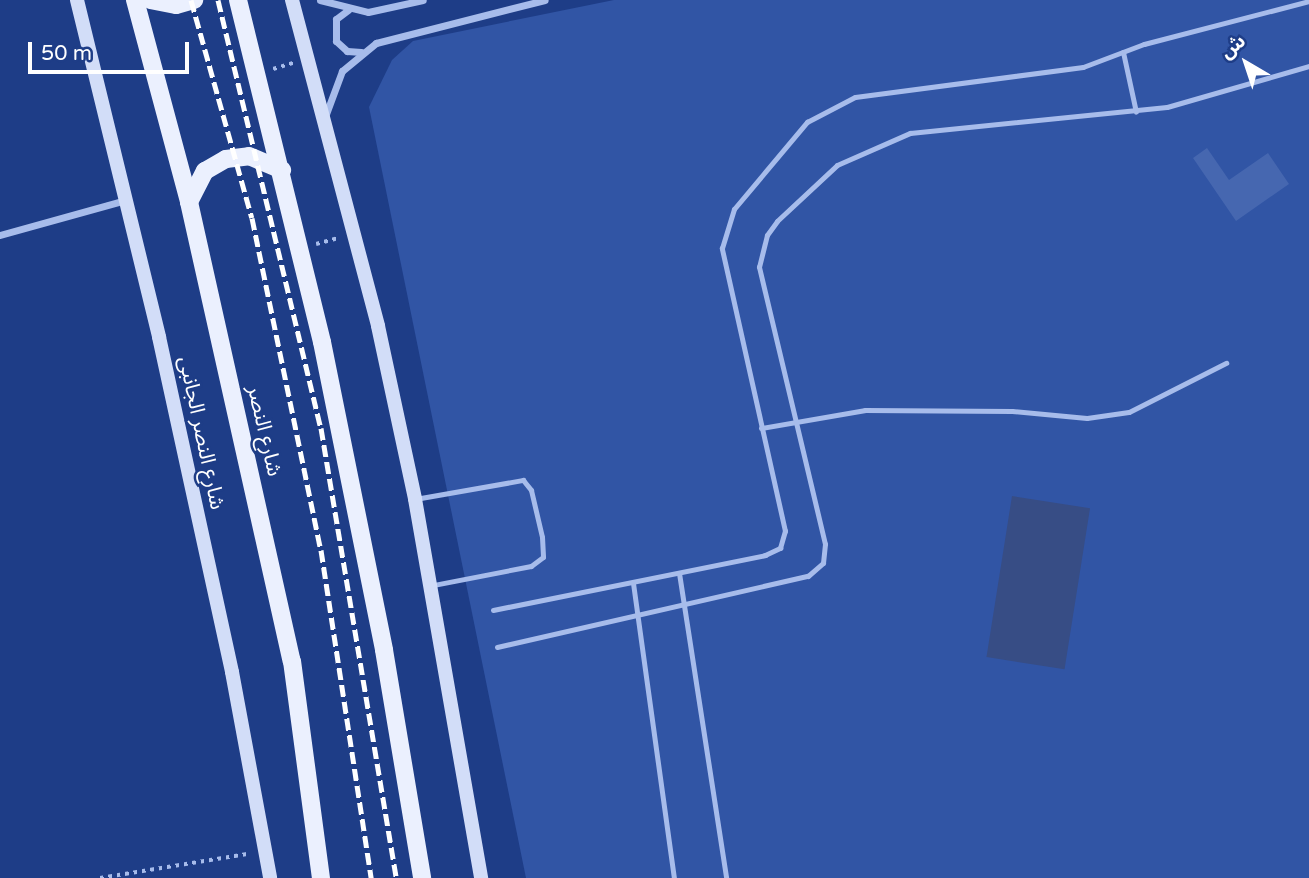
<!DOCTYPE html>
<html>
<head>
<meta charset="utf-8">
<style>
  body { margin:0 }
  #map { position:relative; width:1309px; height:878px; overflow:hidden; background:#1e3d87; font-family:"Varela Round","Noto Sans Arabic",sans-serif }
  div>[style] { position:absolute }
  [style*='--x'] { left:calc(var(--x)*1px); top:calc(var(--y)*1px); width:calc(var(--w)*1px); rotate:calc(var(--a)*1deg) }
  .green>* { inset:0; background:#3155a5 }
  .water>* { inset:0; background:#374d85; transform-origin:0 0 }
  .building>* { inset:0; background:#4667b0 }
  .path>* { height:3.5px; margin-top:-1.75px; transform-origin:0; background:repeating-linear-gradient(90deg,#a7bceb 0 3.5px,transparent 0 8.5px) }
  .lane>* { height:5px; margin:-2.5px; padding:0 2.5px; transform-origin:2.5px; border-radius:2.5px; background:#a7bceb }
  .street>* { height:7px; margin:-3.5px; padding:0 3.5px; transform-origin:3.5px; border-radius:3.5px; background:#a7bceb }
  .secondary>* { height:14px; margin:-7px; padding:0 7px; transform-origin:7px; border-radius:7px; background:#d2ddf8 }
  .primary>* { height:18px; margin:-9px; padding:0 9px; transform-origin:9px; border-radius:9px; background:#ebf0fe }
  .rail>* { height:5px; margin-top:-2.5px; transform-origin:0; background:repeating-linear-gradient(90deg,#fff 0 12px,transparent 0 17px) }
  span { translate:-50% -50%; white-space:nowrap; text-align:center; line-height:1.15; -webkit-text-stroke:5px #1e3d87; paint-order:stroke }
  .street-label { font-size:21px; color:#fff }
  .north { position:absolute; left:1211px; top:28px; width:70px; height:70px; -webkit-text-stroke:5px #1e3d87; paint-order:stroke; rotate:321deg; font-size:19px; font-weight:700; line-height:28px; text-align:center; color:#fff }
  .north::after { content:''; display:block; margin:auto; width:24px; height:32px; background:#fff; clip-path:polygon(50% 0,100% 100%,50% 72%,0 100%) }
  .scale { position:absolute; left:28px; top:42px; width:161px; height:32px; box-sizing:border-box; border:4px solid #fff; border-top:0; padding-left:9px; font-size:21px; line-height:24px; white-space:nowrap; color:#fff; -webkit-text-stroke:5px #1e3d87; paint-order:stroke }
</style>
</head>
<body>
<div id="map">
  <div class="green">
    <div style="clip-path:polygon(614px 0,1309px 0,1309px 878px,526px 878px,369px 107px,392px 60px,413px 41px)"></div>
  </div>
  <div class="water">
    <div style="left:1012px;top:496px;width:79px;height:163px;rotate:9deg"></div>
  </div>
  <div class="building">
    <div style="clip-path:polygon(1207px 148px,1229px 180px,1268px 153px,1289px 184px,1236px 221px,1193px 158px)"></div>
  </div>
  <div class="path">
    <div style="--x:273;--y:69;--w:21;--a:-17"></div>
    <div style="--x:316;--y:244;--w:24;--a:-15"></div>
    <div style="--x:100;--y:878;--w:149;--a:-9.3"></div>
  </div>
  <div class="lane">
    <div style="--x:1123;--y:52;--w:61;--a:77.8"></div>
    <div style="--x:761;--y:428;--w:106;--a:-9.8"></div>
    <div style="--x:865;--y:410;--w:147;--a:0.4"></div>
    <div style="--x:1012;--y:411;--w:75;--a:5.3"></div>
    <div style="--x:1087;--y:418;--w:42;--a:-8.1"></div>
    <div style="--x:1129;--y:412;--w:109;--a:-26.8"></div>
    <div style="--x:415;--y:499;--w:110;--a:-10"></div>
    <div style="--x:523;--y:480;--w:13;--a:51"></div>
    <div style="--x:531;--y:490;--w:48;--a:76.8"></div>
    <div style="--x:542;--y:537;--w:20;--a:87"></div>
    <div style="--x:543;--y:557;--w:15;--a:143"></div>
    <div style="--x:531;--y:566;--w:100;--a:169"></div>
    <div style="--x:679;--y:573;--w:309;--a:81.2"></div>
    <div style="--x:633;--y:583;--w:298;--a:82.1"></div>
    <div style="--x:493;--y:610;--w:278;--a:-11.4"></div>
    <div style="--x:765;--y:555;--w:17;--a:-25"></div>
    <div style="--x:780;--y:548;--w:18;--a:-74"></div>
    <div style="--x:785;--y:531;--w:290;--a:-102.6"></div>
    <div style="--x:722;--y:248;--w:41;--a:-72.9"></div>
    <div style="--x:734;--y:209;--w:114;--a:-50"></div>
    <div style="--x:807;--y:122;--w:54;--a:-27.5"></div>
    <div style="--x:855;--y:97;--w:230;--a:-7.5"></div>
    <div style="--x:1083;--y:67;--w:65;--a:-20.7"></div>
    <div style="--x:1144;--y:44;--w:171;--a:-14.6"></div>
    <div style="--x:497;--y:647;--w:319;--a:-12.9"></div>
    <div style="--x:808;--y:576;--w:20;--a:-41"></div>
    <div style="--x:823;--y:563;--w:19;--a:-84"></div>
    <div style="--x:825;--y:544;--w:285;--a:-103.4"></div>
    <div style="--x:759;--y:267;--w:33;--a:-76"></div>
    <div style="--x:767;--y:235;--w:17;--a:-54"></div>
    <div style="--x:777;--y:221;--w:82;--a:-43"></div>
    <div style="--x:837;--y:165;--w:80;--a:-23.7"></div>
    <div style="--x:910;--y:133;--w:258;--a:-5.8"></div>
    <div style="--x:1167;--y:107;--w:148;--a:-16.1"></div>
  </div>
  <div class="street">
    <div style="--x:320;--y:0;--w:49;--a:14"></div>
    <div style="--x:368;--y:12;--w:56;--a:-12.3"></div>
    <div style="--x:348;--y:10;--w:15;--a:143"></div>
    <div style="--x:336;--y:19;--w:22;--a:90"></div>
    <div style="--x:336;--y:41;--w:15;--a:42"></div>
    <div style="--x:347;--y:51;--w:14;--a:4"></div>
    <div style="--x:326;--y:114;--w:46;--a:-69.6"></div>
    <div style="--x:342;--y:71;--w:44;--a:-39.5"></div>
    <div style="--x:376;--y:43;--w:174;--a:-14.3"></div>
    <div style="--x:0;--y:235;--w:131;--a:-15.5"></div>
  </div>
  <div class="secondary">
    <div style="--x:77;--y:0;--w:347;--a:76.3"></div>
    <div style="--x:159;--y:337;--w:343;--a:77.7"></div>
    <div style="--x:232;--y:672;--w:209;--a:79.5"></div>
    <div style="--x:292;--y:0;--w:337;--a:75.2"></div>
    <div style="--x:378;--y:326;--w:177;--a:77.9"></div>
    <div style="--x:415;--y:499;--w:385;--a:80.1"></div>
  </div>
  <div class="primary">
    <div style="--x:135;--y:0;--w:209;--a:75"></div>
    <div style="--x:189;--y:202;--w:470;--a:77.4"></div>
    <div style="--x:292;--y:661;--w:219;--a:82.4"></div>
    <div style="--x:150;--y:0;--w:26;--a:11"></div>
    <div style="--x:176;--y:5;--w:19;--a:-16"></div>
    <div style="--x:238;--y:0;--w:352;--a:76.2"></div>
    <div style="--x:322;--y:342;--w:314;--a:78.6"></div>
    <div style="--x:384;--y:650;--w:231;--a:80.5"></div>
    <div style="--x:189;--y:202;--w:35;--a:-63"></div>
    <div style="--x:205;--y:171;--w:24;--a:-30"></div>
    <div style="--x:226;--y:159;--w:23;--a:-7"></div>
    <div style="--x:249;--y:156;--w:36;--a:23"></div>
  </div>
  <div class="rail">
    <div style="--x:191;--y:0;--w:226;--a:74.4"></div>
    <div style="--x:252;--y:218;--w:339;--a:78.3"></div>
    <div style="--x:321;--y:550;--w:332;--a:81.3"></div>
    <div style="--x:218;--y:0;--w:440;--a:76.5"></div>
    <div style="--x:321;--y:428;--w:456;--a:80.5"></div>
  </div>
  <div class="street-label">
    <span style="left:264px;top:431px;rotate:77deg">شارع النصر</span>
    <span style="left:201px;top:433px;rotate:78deg">شارع النصر الجانبى</span>
  </div>
  <div class="north">ش</div>
  <div class="scale">50 m</div>
</div>
</body>
</html>
